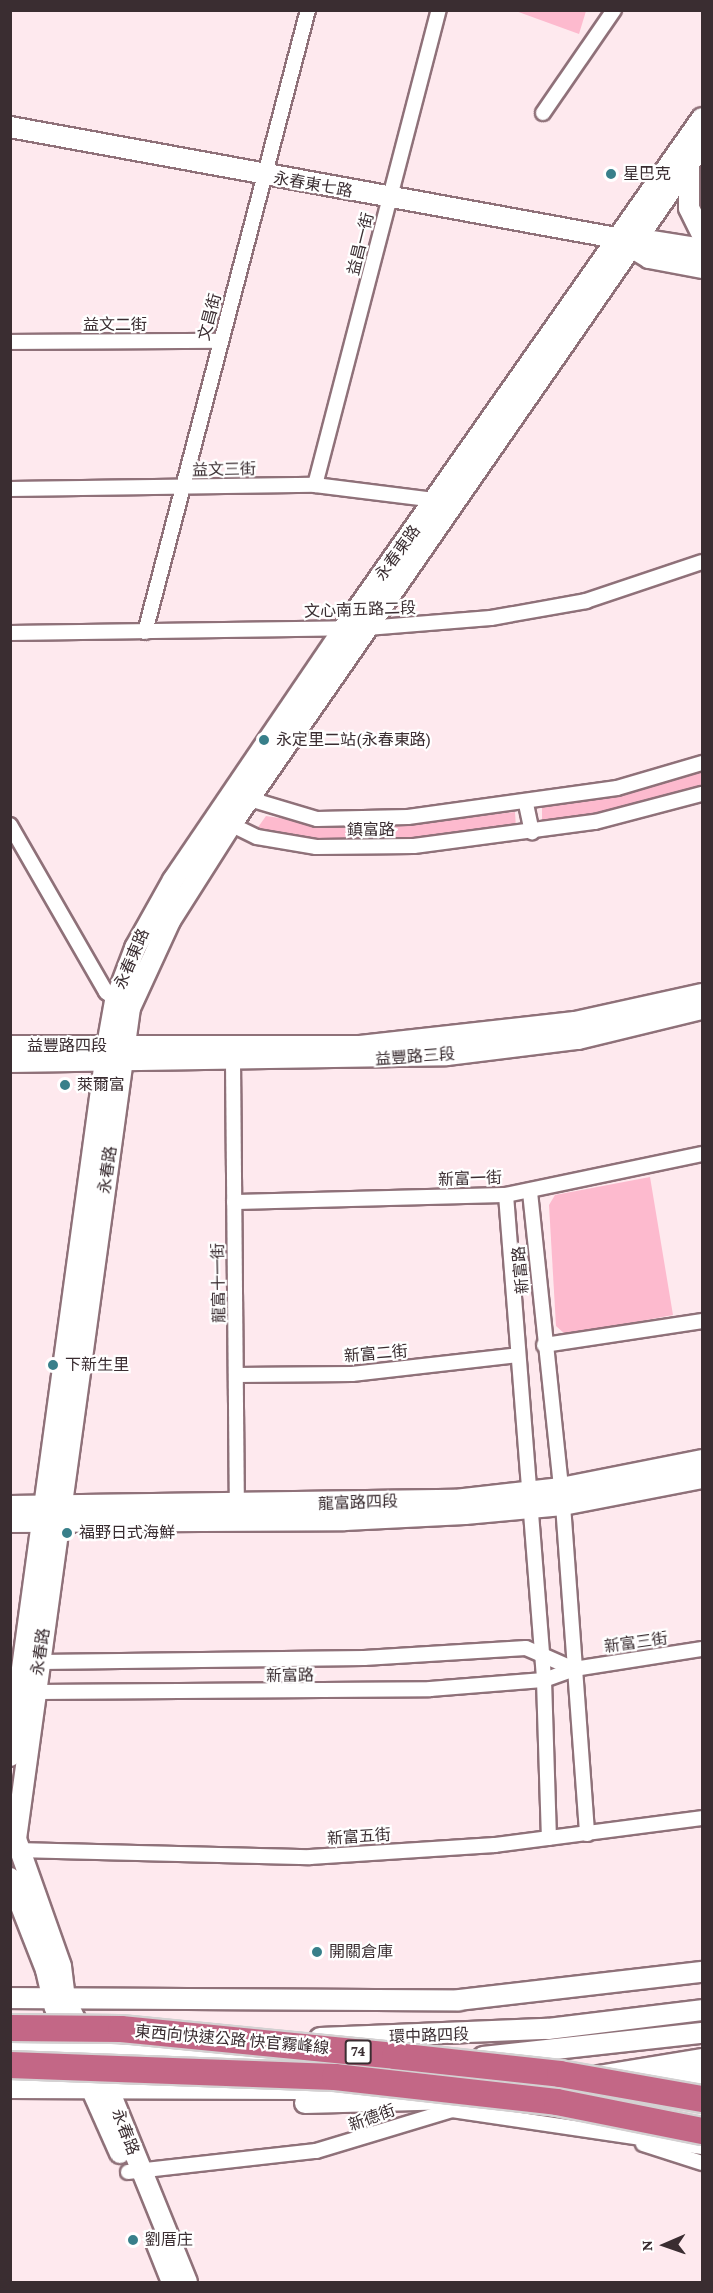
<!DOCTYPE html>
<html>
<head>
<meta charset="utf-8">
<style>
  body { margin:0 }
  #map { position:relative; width:713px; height:2293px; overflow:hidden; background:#fee9ee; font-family:"Crimson Pro","Noto Sans TC",serif }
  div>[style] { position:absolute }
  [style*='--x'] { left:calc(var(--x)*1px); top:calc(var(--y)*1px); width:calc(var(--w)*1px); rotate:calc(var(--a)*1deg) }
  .green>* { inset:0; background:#fdbace }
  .roads { filter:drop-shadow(2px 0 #8f7179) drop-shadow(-2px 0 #8f7179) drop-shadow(0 2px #8f7179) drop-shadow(0 -2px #8f7179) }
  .street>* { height:14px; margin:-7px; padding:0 7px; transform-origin:7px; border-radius:7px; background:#fff }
  .secondary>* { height:20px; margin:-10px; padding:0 10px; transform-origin:10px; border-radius:10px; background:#fff }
  .bridges { filter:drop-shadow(2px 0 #d4d1d2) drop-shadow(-2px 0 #d4d1d2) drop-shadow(0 2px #d4d1d2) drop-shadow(0 -2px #d4d1d2) }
  .highway-bridge>* { height:26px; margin:-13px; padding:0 13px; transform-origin:13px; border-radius:13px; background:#c36786 }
  .dots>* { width:16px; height:16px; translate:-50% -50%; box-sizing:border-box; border:3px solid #fff; border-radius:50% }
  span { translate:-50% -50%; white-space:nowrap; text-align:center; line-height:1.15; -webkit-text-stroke:4.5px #fff; paint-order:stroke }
  .shield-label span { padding:2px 4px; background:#fff; border:2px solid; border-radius:4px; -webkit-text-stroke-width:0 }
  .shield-label { font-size:15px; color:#3a2d31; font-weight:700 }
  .poi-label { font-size:16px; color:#3a2d31 }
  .left { translate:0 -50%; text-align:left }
  .street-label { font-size:16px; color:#3a2d31 }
  .frame { position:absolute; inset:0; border:12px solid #3a2d31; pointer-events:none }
  .north { position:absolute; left:635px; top:2215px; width:60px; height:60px; -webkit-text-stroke:4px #fff; paint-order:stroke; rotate:268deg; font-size:16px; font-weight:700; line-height:24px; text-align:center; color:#3a2d31 }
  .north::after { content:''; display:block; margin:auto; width:21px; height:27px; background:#3a2d31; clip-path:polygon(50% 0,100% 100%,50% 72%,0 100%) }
</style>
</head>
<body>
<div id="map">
  <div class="green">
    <div style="clip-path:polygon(513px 10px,586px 10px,586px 11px,579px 34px)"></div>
    <div style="clip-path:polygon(702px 769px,702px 787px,601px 815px,542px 823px,542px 808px)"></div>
    <div style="clip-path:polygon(515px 812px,516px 828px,412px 840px,321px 841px,256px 830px,266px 816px,320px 824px,412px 823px)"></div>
    <div style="clip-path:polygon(650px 1177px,673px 1315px,566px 1335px,556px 1326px,549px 1205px,555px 1195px)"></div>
  </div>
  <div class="roads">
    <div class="street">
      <div style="--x:543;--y:113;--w:125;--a:-55.4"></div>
      <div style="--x:10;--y:342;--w:211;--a:-0.3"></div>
      <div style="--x:315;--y:485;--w:491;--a:-75.4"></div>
      <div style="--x:10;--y:489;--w:305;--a:-0.8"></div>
      <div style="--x:315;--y:485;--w:122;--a:7.1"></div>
      <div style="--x:145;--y:632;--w:643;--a:-75.32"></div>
      <div style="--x:10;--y:633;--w:357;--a:-0.8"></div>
      <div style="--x:367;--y:628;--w:124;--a:-4.6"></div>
      <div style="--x:491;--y:618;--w:97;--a:-10.1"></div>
      <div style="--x:586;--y:601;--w:122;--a:-18.6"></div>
      <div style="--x:243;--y:797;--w:77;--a:16.6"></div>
      <div style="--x:317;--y:819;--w:91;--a:-1.3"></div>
      <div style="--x:408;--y:817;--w:211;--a:-7.9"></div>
      <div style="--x:617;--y:788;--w:89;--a:-16.4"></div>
      <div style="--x:526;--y:804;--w:29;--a:78"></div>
      <div style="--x:226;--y:822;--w:34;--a:26"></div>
      <div style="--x:257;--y:837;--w:60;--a:9.6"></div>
      <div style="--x:316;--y:847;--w:98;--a:-0.6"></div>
      <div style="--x:414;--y:846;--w:183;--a:-7.6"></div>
      <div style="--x:595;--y:822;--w:111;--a:-14.7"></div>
      <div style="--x:10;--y:825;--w:193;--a:60.1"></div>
      <div style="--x:106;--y:992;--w:18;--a:38"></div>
      <div style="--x:233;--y:1061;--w:444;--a:89.5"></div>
      <div style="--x:530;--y:1192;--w:315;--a:84"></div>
      <div style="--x:563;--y:1505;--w:330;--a:85.8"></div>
      <div style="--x:506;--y:1195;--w:486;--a:85.5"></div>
      <div style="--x:544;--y:1680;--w:158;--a:88.2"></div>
      <div style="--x:234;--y:1202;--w:272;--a:-1.5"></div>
      <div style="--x:506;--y:1195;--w:200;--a:-11.8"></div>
      <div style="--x:544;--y:1345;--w:160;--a:-8.6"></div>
      <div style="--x:236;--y:1375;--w:116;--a:-0.5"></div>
      <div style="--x:352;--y:1374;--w:167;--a:-6.5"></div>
      <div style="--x:40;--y:1662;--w:324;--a:-0.7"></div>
      <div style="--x:364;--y:1658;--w:162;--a:-3.5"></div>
      <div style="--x:526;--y:1648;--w:52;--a:23.6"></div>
      <div style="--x:36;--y:1692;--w:394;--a:-0.4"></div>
      <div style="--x:430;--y:1689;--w:114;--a:-4.5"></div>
      <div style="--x:544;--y:1680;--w:32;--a:-20"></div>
      <div style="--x:574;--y:1669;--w:130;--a:-8.9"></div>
      <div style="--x:16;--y:1850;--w:294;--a:1.4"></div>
      <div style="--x:310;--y:1857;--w:185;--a:-3.7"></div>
      <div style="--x:495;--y:1845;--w:209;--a:-7.4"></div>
      <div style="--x:643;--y:2144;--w:62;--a:17.9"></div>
      <div style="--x:128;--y:2172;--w:189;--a:-6.4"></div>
      <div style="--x:316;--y:2151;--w:142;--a:-16.8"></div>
      <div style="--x:452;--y:2110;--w:253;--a:8.4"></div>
    </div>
    <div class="secondary">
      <div style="--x:10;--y:127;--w:616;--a:10.38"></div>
      <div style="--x:616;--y:238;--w:39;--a:31"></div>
      <div style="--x:649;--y:258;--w:54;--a:10.7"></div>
      <div style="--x:689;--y:167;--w:41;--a:90"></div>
      <div style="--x:689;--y:208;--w:30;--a:64"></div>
      <div style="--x:628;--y:237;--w:75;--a:9.2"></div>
      <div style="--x:10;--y:1046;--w:350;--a:0"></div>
      <div style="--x:360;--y:1046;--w:216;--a:-6.4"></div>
      <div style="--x:575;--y:1022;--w:130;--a:-12.4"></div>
      <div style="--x:10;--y:1062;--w:437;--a:-0.9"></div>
      <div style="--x:447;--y:1055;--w:132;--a:-7"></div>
      <div style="--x:578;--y:1039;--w:128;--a:-13.6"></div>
      <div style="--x:10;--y:1506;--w:445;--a:-0.8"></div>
      <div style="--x:455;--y:1500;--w:107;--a:-6.5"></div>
      <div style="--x:561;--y:1488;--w:144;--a:-11.2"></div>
      <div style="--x:10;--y:1522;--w:335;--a:-0.3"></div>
      <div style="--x:345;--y:1520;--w:120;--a:-2.9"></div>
      <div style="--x:465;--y:1514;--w:98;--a:-5.2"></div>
      <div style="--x:563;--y:1505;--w:142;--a:-11"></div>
      <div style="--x:10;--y:1756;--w:717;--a:-82.22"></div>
      <div style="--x:107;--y:1046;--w:46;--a:-79.9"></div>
      <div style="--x:115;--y:1001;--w:57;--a:-69.3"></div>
      <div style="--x:135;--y:948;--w:78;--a:-60.8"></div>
      <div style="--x:173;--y:880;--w:305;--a:-55.8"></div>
      <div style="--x:344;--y:628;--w:623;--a:-54.93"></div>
      <div style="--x:10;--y:1878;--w:99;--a:68.6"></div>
      <div style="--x:46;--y:1970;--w:39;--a:77"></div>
      <div style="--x:10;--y:1998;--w:449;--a:0.3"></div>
      <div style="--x:459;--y:2000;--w:245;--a:-6.6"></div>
      <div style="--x:320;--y:2038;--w:228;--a:-2.3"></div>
      <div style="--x:548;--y:2029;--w:155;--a:-7"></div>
      <div style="--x:10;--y:2051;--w:312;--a:1.7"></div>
      <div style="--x:483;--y:2057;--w:220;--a:-6.3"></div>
      <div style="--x:598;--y:2076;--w:105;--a:-9.3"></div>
      <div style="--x:87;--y:2079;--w:81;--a:66"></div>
      <div style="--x:649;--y:2082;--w:53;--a:-7.5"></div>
      <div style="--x:478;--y:2084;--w:69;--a:-2.5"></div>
      <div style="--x:10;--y:2088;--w:358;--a:0.2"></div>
      <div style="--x:548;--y:2094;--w:60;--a:-6.7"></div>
      <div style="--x:305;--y:2103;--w:150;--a:-1.5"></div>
      <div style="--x:156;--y:2242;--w:43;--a:68.2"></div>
      <div style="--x:187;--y:2282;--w:210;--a:-112.1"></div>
      <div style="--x:108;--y:2087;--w:98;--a:-116"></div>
      <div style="--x:65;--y:1999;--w:33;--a:-97"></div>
      <div style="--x:61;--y:1966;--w:135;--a:-109.5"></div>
      <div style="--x:16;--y:1839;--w:839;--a:-82.19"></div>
      <div style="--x:130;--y:1008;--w:96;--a:-65.3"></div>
      <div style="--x:170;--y:921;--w:114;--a:-57.6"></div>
      <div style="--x:231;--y:825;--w:827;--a:-55.29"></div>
    </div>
  </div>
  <div class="bridges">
    <div class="highway-bridge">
      <div style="--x:10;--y:2028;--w:111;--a:0.5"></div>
      <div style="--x:121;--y:2029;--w:275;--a:5.6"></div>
      <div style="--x:395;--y:2056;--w:166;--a:6.2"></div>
      <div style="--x:560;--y:2074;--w:144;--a:10"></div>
      <div style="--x:10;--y:2065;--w:325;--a:2.1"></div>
      <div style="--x:335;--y:2077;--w:223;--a:6.4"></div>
      <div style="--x:557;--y:2102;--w:148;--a:11.3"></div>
    </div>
  </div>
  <div class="dots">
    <div style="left:611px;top:174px;background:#387f8a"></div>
    <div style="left:264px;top:740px;background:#387f8a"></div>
    <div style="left:65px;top:1085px;background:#387f8a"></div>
    <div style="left:53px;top:1365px;background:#387f8a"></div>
    <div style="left:67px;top:1533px;background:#387f8a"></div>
    <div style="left:317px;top:1952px;background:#387f8a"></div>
    <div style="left:133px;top:2240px;background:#387f8a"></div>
  </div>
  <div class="shield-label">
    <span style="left:358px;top:2052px">74</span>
  </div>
  <div class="poi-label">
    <span class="left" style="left:623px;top:174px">星巴克</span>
    <span class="left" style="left:276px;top:740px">永定里二站(永春東路)</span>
    <span class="left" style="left:77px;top:1085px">萊爾富</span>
    <span class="left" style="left:65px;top:1365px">下新生里</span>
    <span class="left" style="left:79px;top:1533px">福野日式海鮮</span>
    <span class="left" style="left:329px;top:1952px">開關倉庫</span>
    <span class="left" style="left:145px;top:2240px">劉厝庄</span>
  </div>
  <div class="street-label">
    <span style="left:313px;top:185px;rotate:10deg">永春東七路</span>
    <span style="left:361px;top:244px;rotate:-76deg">益昌一街</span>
    <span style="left:210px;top:317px;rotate:-75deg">文昌街</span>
    <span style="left:115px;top:325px">益文二街</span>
    <span style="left:224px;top:470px;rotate:-1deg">益文三街</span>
    <span style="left:398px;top:553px;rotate:-54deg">永春東路</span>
    <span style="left:360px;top:610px;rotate:-2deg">文心南五路二段</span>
    <span style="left:371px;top:830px">鎮富路</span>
    <span style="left:132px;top:959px;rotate:-67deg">永春東路</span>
    <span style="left:67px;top:1046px">益豐路四段</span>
    <span style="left:415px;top:1057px;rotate:-4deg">益豐路三段</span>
    <span style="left:108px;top:1170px;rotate:-82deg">永春路</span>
    <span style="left:470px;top:1179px;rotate:-2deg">新富一街</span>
    <span style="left:521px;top:1270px;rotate:-95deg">新富路</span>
    <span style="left:219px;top:1283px;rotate:-91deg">龍富十一街</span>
    <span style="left:376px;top:1354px;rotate:-5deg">新富二街</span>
    <span style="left:358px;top:1503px;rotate:-2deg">龍富路四段</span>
    <span style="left:636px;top:1643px;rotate:-8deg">新富三街</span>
    <span style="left:41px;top:1652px;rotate:-82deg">永春路</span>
    <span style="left:290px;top:1676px;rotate:-1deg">新富路</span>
    <span style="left:359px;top:1837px;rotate:-4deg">新富五街</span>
    <span style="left:429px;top:2036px;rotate:-2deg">環中路四段</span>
    <span style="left:232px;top:2040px;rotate:5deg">東西向快速公路 快官霧峰線</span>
    <span style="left:372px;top:2118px;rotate:-20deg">新德街</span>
    <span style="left:125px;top:2132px;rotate:69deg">永春路</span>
  </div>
  <div class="frame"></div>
  <div class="north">N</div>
</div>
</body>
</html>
